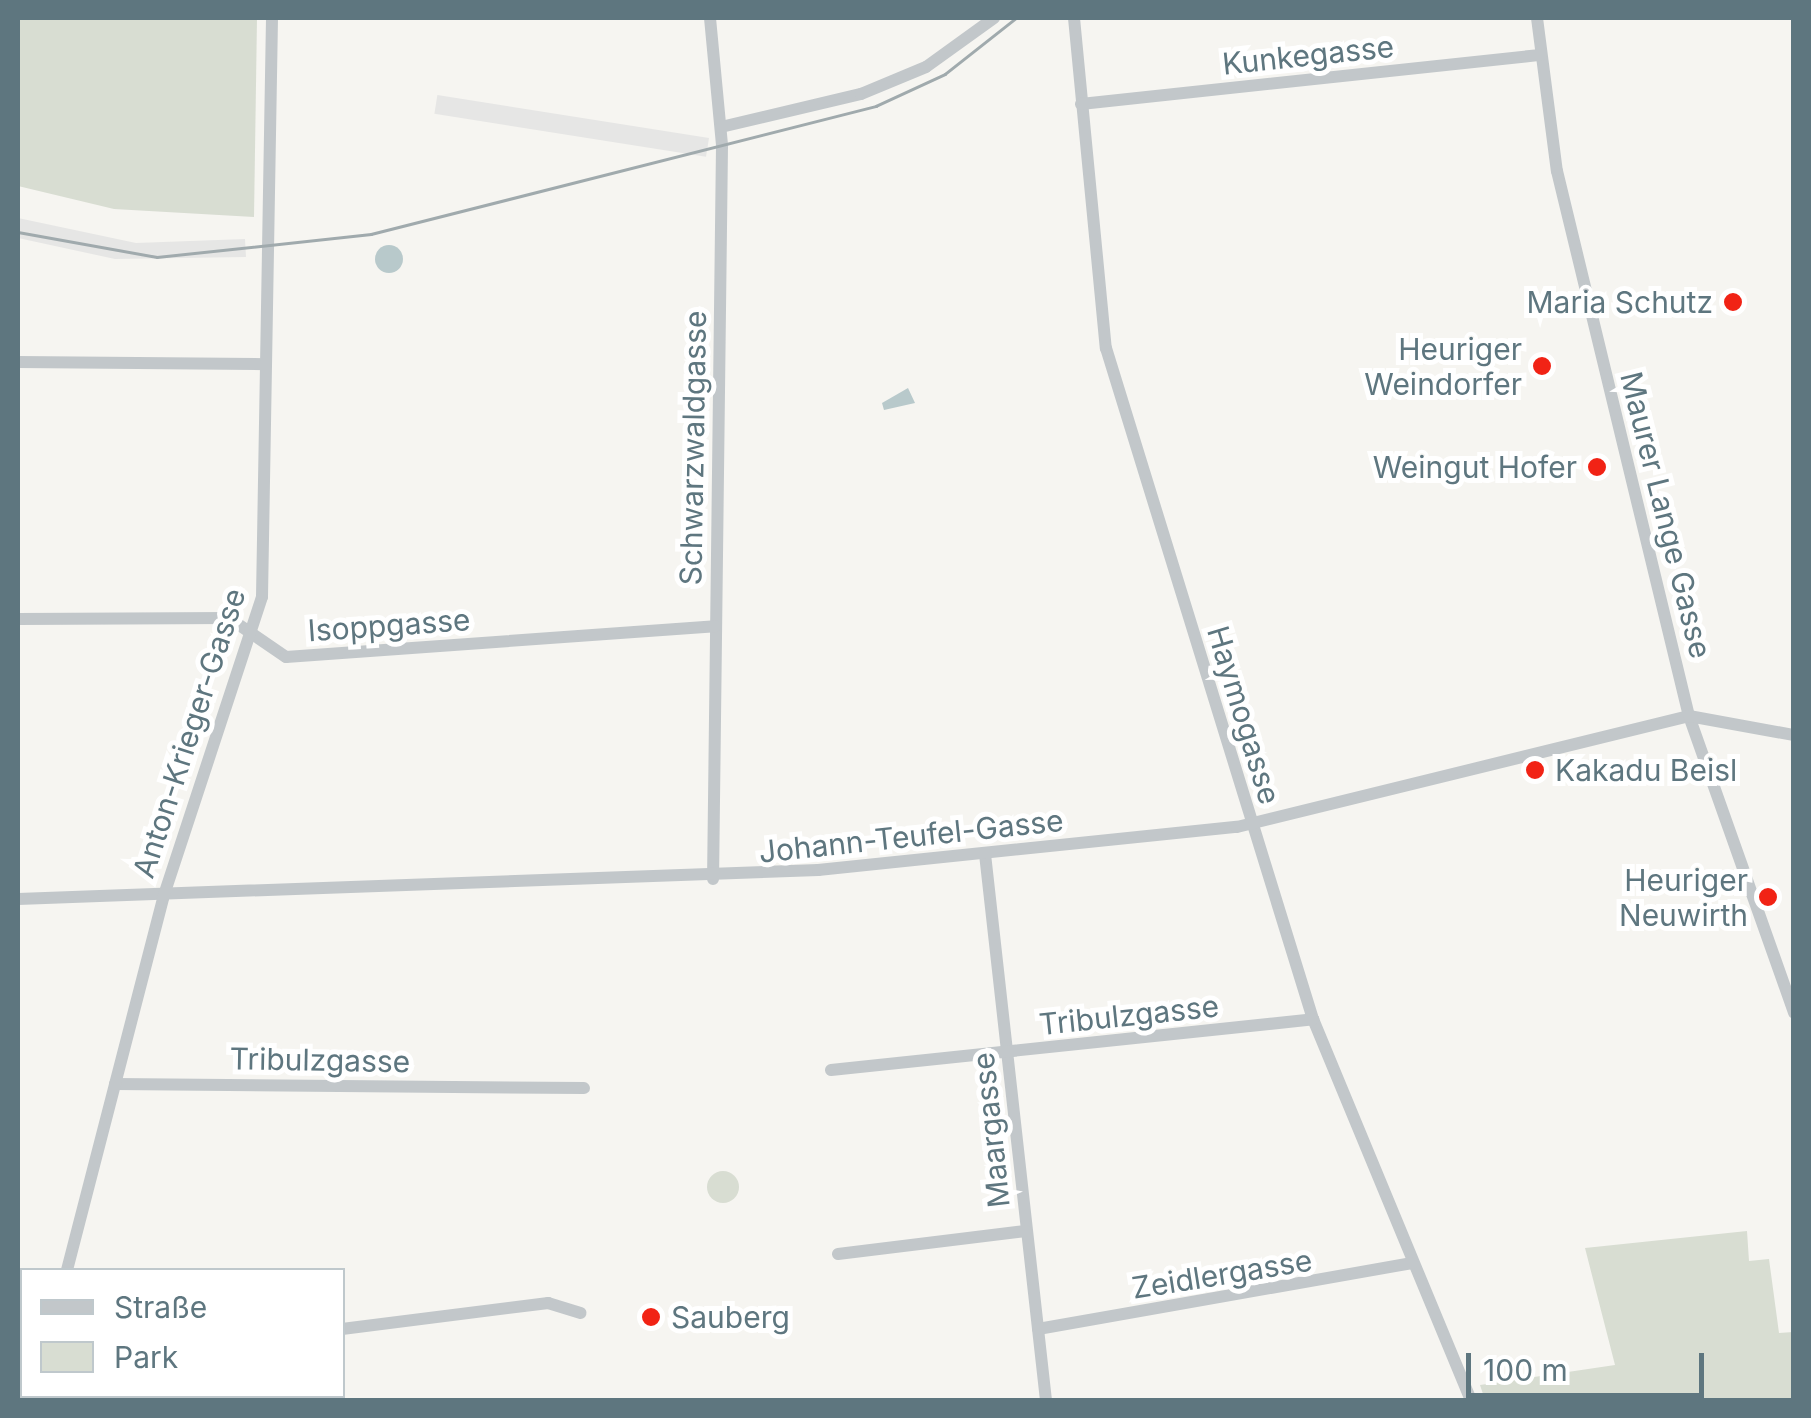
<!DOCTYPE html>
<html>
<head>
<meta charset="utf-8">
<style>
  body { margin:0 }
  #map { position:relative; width:1811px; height:1418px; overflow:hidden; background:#f6f5f1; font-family:Inter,sans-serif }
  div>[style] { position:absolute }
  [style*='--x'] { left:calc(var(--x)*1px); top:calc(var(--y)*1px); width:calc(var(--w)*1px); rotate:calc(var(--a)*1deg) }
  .built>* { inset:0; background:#e6e6e5; transform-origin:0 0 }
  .green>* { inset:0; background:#d8ddd2 }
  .round { border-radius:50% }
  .water>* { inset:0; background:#b8c9cb }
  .minor>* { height:12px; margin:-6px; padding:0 6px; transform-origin:6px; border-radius:6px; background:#c2c7ca }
  .tram>* { height:2.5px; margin:-1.25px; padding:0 1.25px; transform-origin:1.25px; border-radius:1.25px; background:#a0aaad }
  .dots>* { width:28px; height:28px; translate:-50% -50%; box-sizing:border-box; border:5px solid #fff; border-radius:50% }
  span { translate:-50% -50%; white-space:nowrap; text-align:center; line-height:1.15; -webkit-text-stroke:10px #fff; paint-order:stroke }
  .street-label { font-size:30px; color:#5e767f }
  .poi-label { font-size:30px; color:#5e767f }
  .right { translate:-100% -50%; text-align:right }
  .left { translate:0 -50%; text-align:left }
  .frame { position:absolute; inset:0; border:20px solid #5e767f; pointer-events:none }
  .legend { position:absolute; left:20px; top:1268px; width:325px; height:130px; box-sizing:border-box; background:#fff; border:2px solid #bfc8cc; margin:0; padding:12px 18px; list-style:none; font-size:30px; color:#5e767f }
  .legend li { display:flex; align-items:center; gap:20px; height:50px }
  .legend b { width:50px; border:2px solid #bfc8cc }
  .scale { position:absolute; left:1466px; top:1353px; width:238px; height:45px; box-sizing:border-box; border:5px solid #5e767f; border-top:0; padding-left:12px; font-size:30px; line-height:35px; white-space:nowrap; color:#5e767f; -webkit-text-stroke:8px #fff; paint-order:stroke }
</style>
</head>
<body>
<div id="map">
  <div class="built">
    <div style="left:709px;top:138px;width:19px;height:275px;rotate:99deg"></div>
    <div style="clip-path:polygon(18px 218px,136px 243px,245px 239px,246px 257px,115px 259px,18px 238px)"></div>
  </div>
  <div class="green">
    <div style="clip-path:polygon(18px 18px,257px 18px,254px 217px,114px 209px,18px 186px)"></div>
    <div class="round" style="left:707px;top:1171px;width:32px;height:32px"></div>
    <div style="clip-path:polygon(1747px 1231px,1749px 1261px,1769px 1259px,1779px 1333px,1793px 1332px,1793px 1400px,1485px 1400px,1480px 1385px,1615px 1365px,1585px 1248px)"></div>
  </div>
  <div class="water">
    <div class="round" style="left:375px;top:245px;width:28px;height:28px"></div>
    <div style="clip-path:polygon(908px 388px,915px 403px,884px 410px,882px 403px)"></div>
  </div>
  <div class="minor">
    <div style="--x:710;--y:18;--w:129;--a:84.6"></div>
    <div style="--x:722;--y:146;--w:733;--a:90.7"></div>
    <div style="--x:1074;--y:18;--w:332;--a:84.5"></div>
    <div style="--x:1106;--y:348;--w:702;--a:72.86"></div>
    <div style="--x:1313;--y:1019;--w:412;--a:67.5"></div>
    <div style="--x:1537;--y:18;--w:154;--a:82.6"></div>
    <div style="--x:1557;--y:171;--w:561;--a:76.39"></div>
    <div style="--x:1689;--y:716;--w:315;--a:70.5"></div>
    <div style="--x:1081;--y:104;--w:462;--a:-6.1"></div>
    <div style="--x:721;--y:127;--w:144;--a:-13.3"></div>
    <div style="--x:861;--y:94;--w:70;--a:-22.6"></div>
    <div style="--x:926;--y:67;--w:84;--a:-35.8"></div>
    <div style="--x:18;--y:362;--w:248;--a:0.5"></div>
    <div style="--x:18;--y:619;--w:211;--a:-0.3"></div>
    <div style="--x:229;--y:618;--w:69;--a:34.4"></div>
    <div style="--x:286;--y:657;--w:430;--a:-4.1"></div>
    <div style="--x:985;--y:854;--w:549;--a:83.63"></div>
    <div style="--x:18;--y:899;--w:801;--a:-2.08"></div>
    <div style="--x:818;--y:870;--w:421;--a:-5.9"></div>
    <div style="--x:1237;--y:827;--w:465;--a:-13.8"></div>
    <div style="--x:1689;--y:716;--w:107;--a:10.3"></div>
    <div style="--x:831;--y:1070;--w:485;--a:-6"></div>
    <div style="--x:115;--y:1084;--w:469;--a:0.5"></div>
    <div style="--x:838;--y:1254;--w:189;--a:-7"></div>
    <div style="--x:67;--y:1270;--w:384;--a:-75.5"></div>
    <div style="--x:163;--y:898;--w:317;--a:-71.8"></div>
    <div style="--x:262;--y:597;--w:579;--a:-89.01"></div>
    <div style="--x:342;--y:1329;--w:208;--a:-7.2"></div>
    <div style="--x:548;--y:1303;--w:34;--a:17"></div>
    <div style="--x:1038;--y:1329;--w:380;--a:-10"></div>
    <div style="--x:18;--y:1368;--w:6;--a:51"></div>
    <div style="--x:42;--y:1396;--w:6;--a:45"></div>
    <div style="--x:31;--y:1400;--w:4;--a:-76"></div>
  </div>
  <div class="tram">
    <div style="--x:18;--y:232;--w:141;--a:10.2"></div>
    <div style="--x:157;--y:257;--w:215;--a:-6.1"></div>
    <div style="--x:371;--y:234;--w:521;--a:-14.22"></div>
    <div style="--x:876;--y:106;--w:76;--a:-24.9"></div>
    <div style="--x:945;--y:74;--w:90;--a:-38.3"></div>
  </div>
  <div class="dots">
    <div style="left:1733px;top:302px;background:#f12315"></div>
    <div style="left:1542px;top:366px;background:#f12315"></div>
    <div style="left:1597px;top:467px;background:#f12315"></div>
    <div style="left:1535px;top:770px;background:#f12315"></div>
    <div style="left:1768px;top:897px;background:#f12315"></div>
    <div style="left:651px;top:1317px;background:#f12315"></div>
  </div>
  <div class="street-label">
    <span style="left:1308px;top:55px;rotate:-6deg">Kunkegasse</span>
    <span style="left:693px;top:448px;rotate:-89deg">Schwarzwaldgasse</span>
    <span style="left:1666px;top:515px;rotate:76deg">Maurer Lange Gasse</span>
    <span style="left:389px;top:625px;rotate:-4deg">Isoppgasse</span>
    <span style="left:1244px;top:715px;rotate:73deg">Haymogasse</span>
    <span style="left:189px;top:733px;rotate:-72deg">Anton-Krieger-Gasse</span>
    <span style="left:911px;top:836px;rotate:-6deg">Johann-Teufel-Gasse</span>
    <span style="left:1129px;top:1015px;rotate:-6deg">Tribulzgasse</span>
    <span style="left:320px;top:1060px;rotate:1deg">Tribulzgasse</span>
    <span style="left:991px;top:1130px;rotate:-96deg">Maargasse</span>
    <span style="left:1222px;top:1274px;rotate:-9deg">Zeidlergasse</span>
  </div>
  <div class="poi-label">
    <span class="right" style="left:1713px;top:302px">Maria Schutz</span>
    <span class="right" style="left:1522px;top:366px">Heuriger<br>Weindorfer</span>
    <span class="right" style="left:1577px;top:467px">Weingut Hofer</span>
    <span class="left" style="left:1555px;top:770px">Kakadu Beisl</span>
    <span class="right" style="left:1748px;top:897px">Heuriger<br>Neuwirth</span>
    <span class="left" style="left:671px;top:1317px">Sauberg</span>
  </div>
  <div class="frame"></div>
  <ul class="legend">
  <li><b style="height:12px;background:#c2c7ca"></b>Straße</li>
  <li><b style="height:28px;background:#d8ddd2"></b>Park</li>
  </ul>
  <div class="scale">100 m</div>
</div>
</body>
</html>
